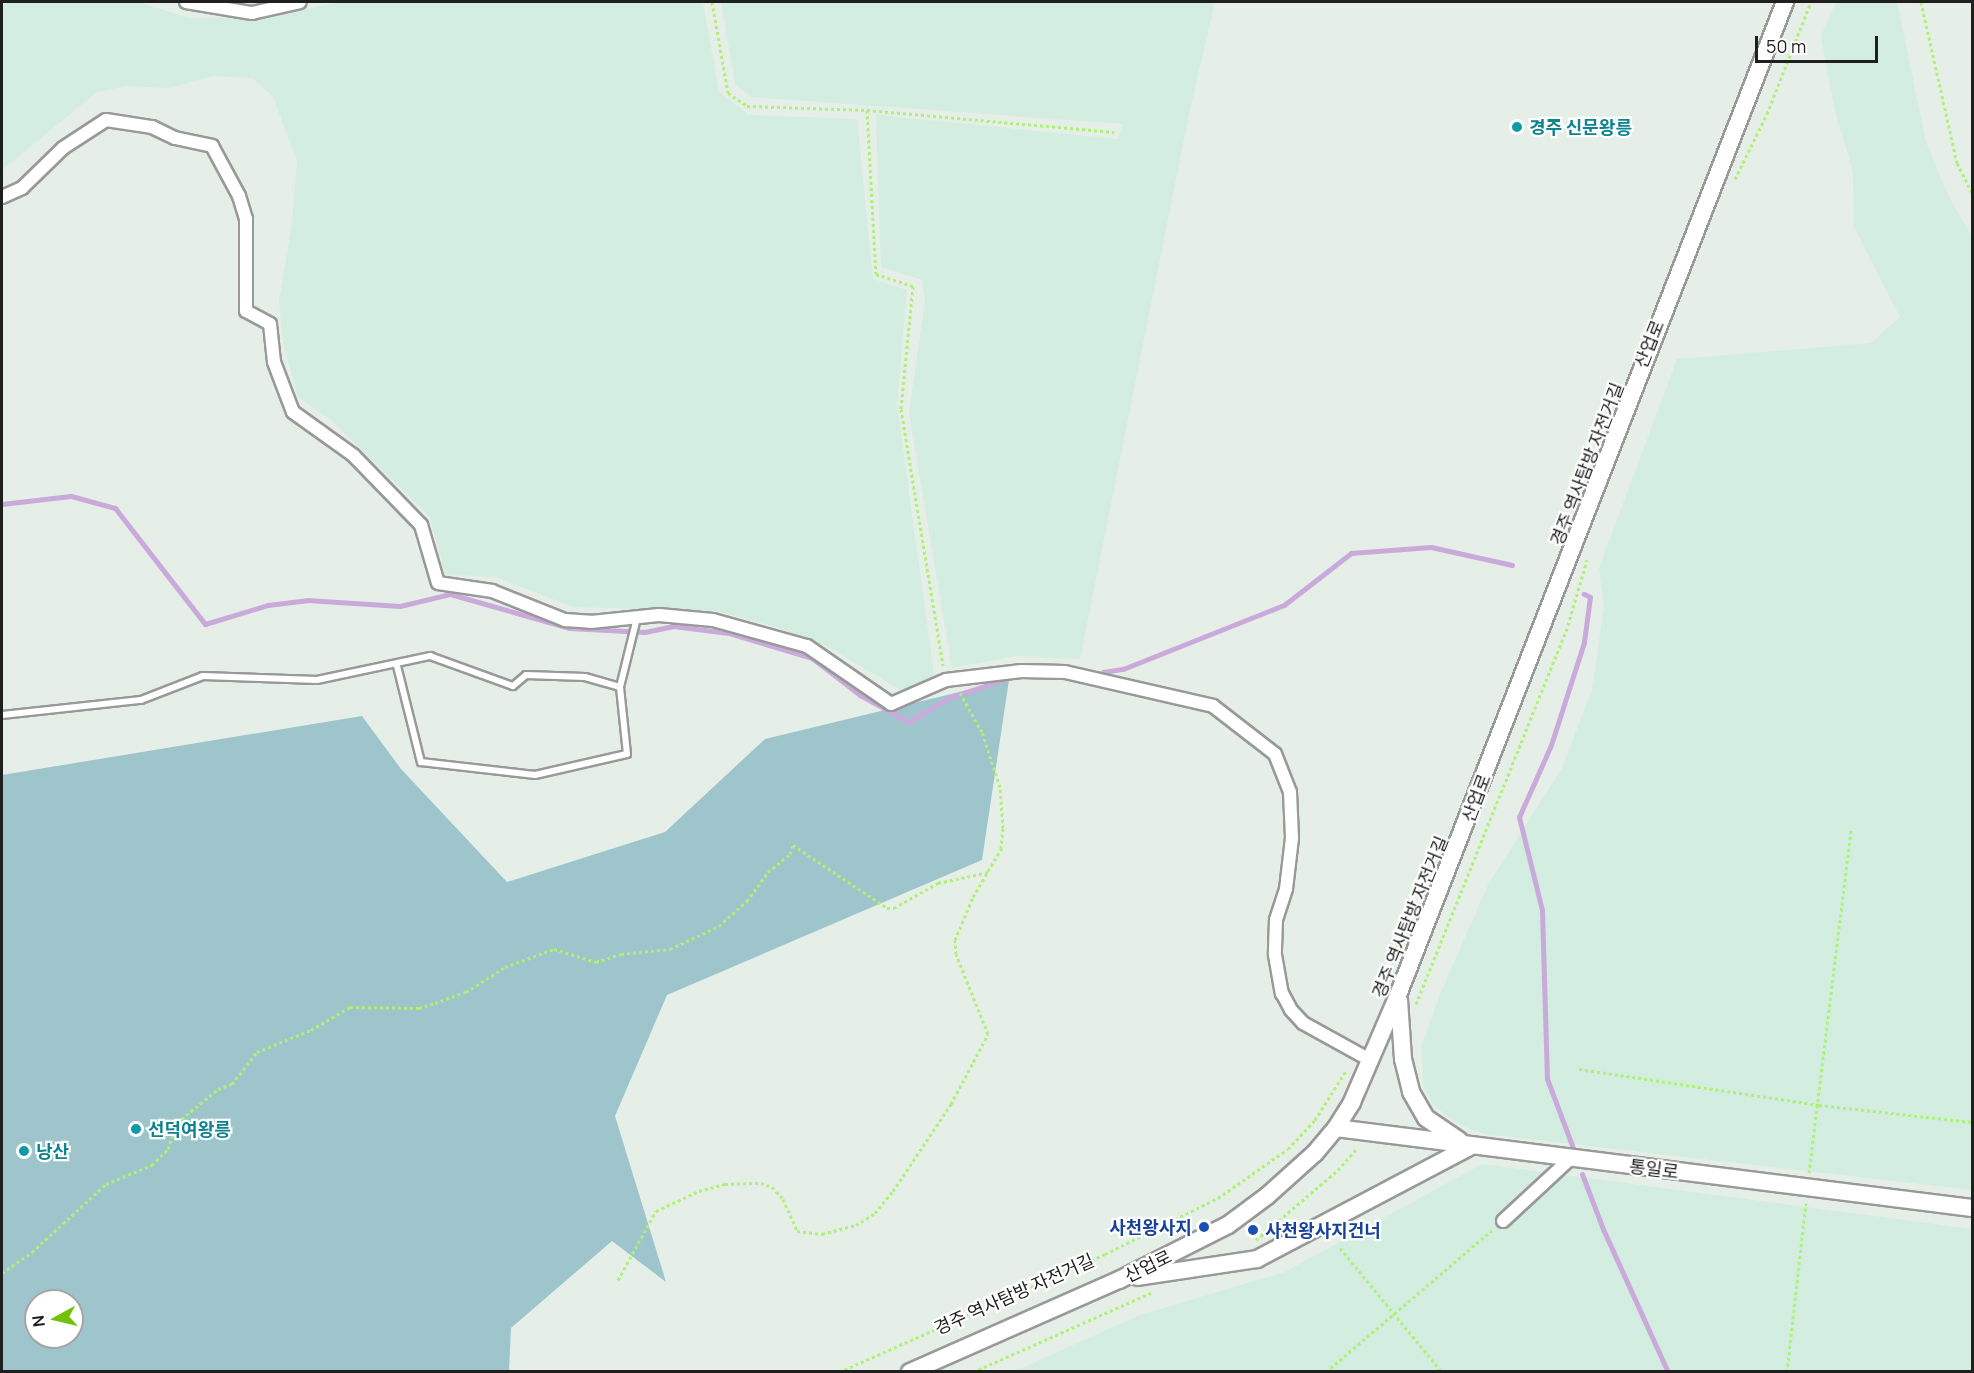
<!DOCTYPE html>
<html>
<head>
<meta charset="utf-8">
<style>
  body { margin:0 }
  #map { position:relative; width:1974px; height:1373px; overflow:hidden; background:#e6efe7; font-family:Manrope,"Noto Sans KR",sans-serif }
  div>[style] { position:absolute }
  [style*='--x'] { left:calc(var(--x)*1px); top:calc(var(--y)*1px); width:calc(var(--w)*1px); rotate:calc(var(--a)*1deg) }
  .farmland>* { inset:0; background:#d3ede0 }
  .forest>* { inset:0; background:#9ec5cc }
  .stream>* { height:5px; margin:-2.5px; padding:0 2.5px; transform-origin:2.5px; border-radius:2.5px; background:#caaada }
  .path>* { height:3px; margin-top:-1.5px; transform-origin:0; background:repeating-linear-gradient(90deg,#aef176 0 3px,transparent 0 6px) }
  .roads { filter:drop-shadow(2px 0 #999) drop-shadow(-2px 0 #999) drop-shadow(0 2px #999) drop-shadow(0 -2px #999) }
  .service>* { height:6px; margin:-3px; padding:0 3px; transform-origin:3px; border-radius:3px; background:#fff }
  .minor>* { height:12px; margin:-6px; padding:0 6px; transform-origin:6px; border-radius:6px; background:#fff }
  .tertiary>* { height:16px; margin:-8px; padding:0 8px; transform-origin:8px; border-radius:8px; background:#fff }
  .dots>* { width:16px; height:16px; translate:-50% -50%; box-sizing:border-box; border:3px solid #fff; border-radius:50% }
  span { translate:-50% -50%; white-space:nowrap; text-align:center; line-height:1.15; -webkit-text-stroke:4.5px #fff; paint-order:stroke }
  .culture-label { font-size:18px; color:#0d838f; font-weight:700 }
  .left { translate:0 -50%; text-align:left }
  .street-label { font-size:18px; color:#1f1f1f }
  .transit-label { font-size:18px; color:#164399; font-weight:700 }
  .right { translate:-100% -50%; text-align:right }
  .frame { position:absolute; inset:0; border:3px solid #1f1f1f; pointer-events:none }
  .north { position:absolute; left:24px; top:1289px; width:60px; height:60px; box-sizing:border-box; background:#fff; border:2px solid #a5a5a5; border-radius:50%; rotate:262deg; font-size:16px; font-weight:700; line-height:24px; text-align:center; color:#1f1f1f }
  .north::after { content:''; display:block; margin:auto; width:21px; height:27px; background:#72c20d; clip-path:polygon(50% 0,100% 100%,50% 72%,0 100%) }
  .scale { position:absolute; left:1755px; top:36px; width:123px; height:27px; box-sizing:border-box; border:3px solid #1f1f1f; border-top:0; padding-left:8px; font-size:18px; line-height:21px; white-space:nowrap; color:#1f1f1f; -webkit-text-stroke:4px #fff; paint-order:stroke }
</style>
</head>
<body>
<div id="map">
  <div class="farmland">
    <div style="clip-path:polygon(2px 2px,139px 2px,188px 18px,267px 17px,341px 2px,703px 2px,719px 92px,749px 115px,857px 119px,873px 279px,907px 290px,897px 404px,934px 675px,906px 693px,828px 647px,776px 627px,716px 611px,573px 607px,496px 577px,445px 574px,430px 517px,330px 419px,298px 397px,283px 342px,279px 301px,292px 222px,297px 161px,273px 97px,252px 78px,213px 76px,169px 88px,126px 86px,97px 92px,2px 170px)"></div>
    <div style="clip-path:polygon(721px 2px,1215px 2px,1189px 114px,1080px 659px,1016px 656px,952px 668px,909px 413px,925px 301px,922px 280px,881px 267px,876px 115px,1118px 139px,1124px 124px,751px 97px,735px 84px)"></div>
    <div style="clip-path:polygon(1836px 2px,1897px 2px,1926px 142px,1948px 195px,1972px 237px,1972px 1190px,1484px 1134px,1460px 1125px,1434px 1106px,1423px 1085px,1422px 1045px,1441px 992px,1489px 883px,1562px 768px,1592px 690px,1604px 607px,1599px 568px,1677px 359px,1871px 343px,1900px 317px,1854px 227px,1853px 172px,1834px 108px,1821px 36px)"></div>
    <div style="clip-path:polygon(1482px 1164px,1972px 1229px,1972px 1371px,1013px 1372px,1140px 1315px,1285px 1272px)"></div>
  </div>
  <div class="forest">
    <div style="clip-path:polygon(evenodd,1009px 680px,982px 860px,667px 995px,615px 1116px,666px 1282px,612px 1241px,511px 1328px,509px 1371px,2px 1372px,2px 775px,362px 716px,401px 769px,507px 882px,665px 832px,765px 739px,1009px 680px,36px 1301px,72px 1301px,72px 1337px,36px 1337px,36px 1301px)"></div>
  </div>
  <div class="stream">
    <div style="--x:2;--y:504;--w:69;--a:-6.6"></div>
    <div style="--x:71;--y:496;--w:46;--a:15.3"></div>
    <div style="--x:115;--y:508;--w:147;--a:52.2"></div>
    <div style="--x:205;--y:624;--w:66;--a:-16.8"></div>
    <div style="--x:268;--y:605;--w:39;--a:-7"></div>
    <div style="--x:307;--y:600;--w:93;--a:3.7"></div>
    <div style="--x:400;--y:606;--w:51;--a:-13.5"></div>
    <div style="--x:450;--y:594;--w:124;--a:15.9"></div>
    <div style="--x:569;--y:628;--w:76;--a:3"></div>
    <div style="--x:645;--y:632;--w:29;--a:-12"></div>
    <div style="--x:673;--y:626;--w:56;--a:7.1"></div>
    <div style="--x:729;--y:633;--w:87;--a:16.8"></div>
    <div style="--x:812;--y:658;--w:61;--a:37.6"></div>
    <div style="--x:860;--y:695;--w:56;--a:28.9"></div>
    <div style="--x:909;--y:722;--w:46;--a:-31.6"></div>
    <div style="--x:948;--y:698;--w:66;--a:-18.4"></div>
    <div style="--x:1103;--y:672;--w:20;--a:-9"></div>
    <div style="--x:1123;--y:669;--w:173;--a:-21.7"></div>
    <div style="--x:1284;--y:605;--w:85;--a:-37.8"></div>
    <div style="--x:1351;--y:553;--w:80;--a:-4.3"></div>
    <div style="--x:1431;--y:547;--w:83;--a:12.5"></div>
    <div style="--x:1573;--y:1148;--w:74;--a:-110.6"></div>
    <div style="--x:1547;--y:1079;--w:169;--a:-91.7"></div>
    <div style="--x:1542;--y:910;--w:96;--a:-103.9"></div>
    <div style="--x:1519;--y:817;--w:79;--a:-66"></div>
    <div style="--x:1551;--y:745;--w:108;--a:-72.2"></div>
    <div style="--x:1584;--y:642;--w:45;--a:-82.4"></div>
    <div style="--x:1590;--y:597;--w:7;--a:-153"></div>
    <div style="--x:1582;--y:1174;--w:59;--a:69.1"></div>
    <div style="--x:1603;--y:1229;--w:157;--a:65.6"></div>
  </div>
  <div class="path">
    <div style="--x:712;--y:2;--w:92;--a:80"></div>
    <div style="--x:728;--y:93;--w:23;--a:34"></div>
    <div style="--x:747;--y:106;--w:120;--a:1.9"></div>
    <div style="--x:867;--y:110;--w:164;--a:86.9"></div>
    <div style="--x:876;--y:274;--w:39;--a:18"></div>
    <div style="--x:913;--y:286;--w:124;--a:95.6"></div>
    <div style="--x:901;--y:409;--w:260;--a:80.7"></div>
    <div style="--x:1921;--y:2;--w:165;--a:77.4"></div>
    <div style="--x:1957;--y:163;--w:33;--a:63"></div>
    <div style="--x:867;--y:110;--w:248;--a:5.1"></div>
    <div style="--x:1735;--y:179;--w:72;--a:-63.8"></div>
    <div style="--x:1767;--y:114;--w:120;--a:-68.6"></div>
    <div style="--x:1393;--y:958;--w:39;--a:-69"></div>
    <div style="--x:1416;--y:1004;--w:408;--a:-68.1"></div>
    <div style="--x:1568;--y:625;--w:68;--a:-73.7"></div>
    <div style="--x:1579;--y:1069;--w:243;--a:8.5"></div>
    <div style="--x:1819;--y:1105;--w:154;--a:6.3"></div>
    <div style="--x:1809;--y:1173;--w:347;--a:-83"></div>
    <div style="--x:1256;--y:1240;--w:108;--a:-40.5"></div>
    <div style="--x:1338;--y:1170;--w:29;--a:-49"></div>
    <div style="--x:1340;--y:1248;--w:161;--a:50.6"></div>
    <div style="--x:2;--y:1273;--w:37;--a:-35"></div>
    <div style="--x:32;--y:1252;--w:100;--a:-42.6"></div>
    <div style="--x:106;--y:1184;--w:50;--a:-22.4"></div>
    <div style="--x:152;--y:1165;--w:23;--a:-45"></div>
    <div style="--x:168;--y:1149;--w:28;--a:-71"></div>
    <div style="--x:177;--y:1123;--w:53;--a:-39.7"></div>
    <div style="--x:218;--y:1089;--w:15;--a:-20"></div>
    <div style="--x:232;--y:1084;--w:41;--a:-52"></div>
    <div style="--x:257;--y:1052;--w:58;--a:-22.2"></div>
    <div style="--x:311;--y:1030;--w:45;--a:-30.5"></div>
    <div style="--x:350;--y:1007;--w:69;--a:0.8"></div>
    <div style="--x:419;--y:1008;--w:17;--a:-17"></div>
    <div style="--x:435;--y:1003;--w:33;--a:-20"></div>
    <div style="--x:466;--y:992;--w:46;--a:-32.7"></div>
    <div style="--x:505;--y:967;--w:52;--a:-20.2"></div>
    <div style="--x:554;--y:949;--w:44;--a:17.2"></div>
    <div style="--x:596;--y:962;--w:26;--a:-18"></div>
    <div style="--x:621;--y:954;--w:49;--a:-5.8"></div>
    <div style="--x:670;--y:949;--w:54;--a:-25.1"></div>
    <div style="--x:719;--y:926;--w:38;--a:-42"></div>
    <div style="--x:747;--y:901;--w:36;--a:-54"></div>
    <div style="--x:768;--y:872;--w:28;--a:-39"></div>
    <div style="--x:790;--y:854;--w:9;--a:-72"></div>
    <div style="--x:793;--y:845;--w:113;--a:33.8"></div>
    <div style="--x:887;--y:908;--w:7;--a:0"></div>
    <div style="--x:894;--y:908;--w:51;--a:-29.6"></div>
    <div style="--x:938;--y:883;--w:52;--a:-12.2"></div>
    <div style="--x:618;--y:1280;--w:79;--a:-61.2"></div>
    <div style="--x:656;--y:1211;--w:47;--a:-24.9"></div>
    <div style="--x:699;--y:1191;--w:27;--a:-15"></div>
    <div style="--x:725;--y:1184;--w:36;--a:-2"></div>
    <div style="--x:761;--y:1183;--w:12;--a:20"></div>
    <div style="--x:772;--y:1187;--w:16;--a:47"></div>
    <div style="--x:783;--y:1199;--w:35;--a:66"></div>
    <div style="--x:797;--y:1231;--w:25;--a:7"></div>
    <div style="--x:822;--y:1234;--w:35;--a:-15"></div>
    <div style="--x:856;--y:1225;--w:22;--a:-32"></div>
    <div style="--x:875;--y:1213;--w:28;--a:-51"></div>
    <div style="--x:893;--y:1191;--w:105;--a:-56.3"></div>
    <div style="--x:951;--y:1104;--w:79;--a:-62.1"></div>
    <div style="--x:988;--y:1034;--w:86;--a:-111.8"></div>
    <div style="--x:956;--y:954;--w:14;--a:-94"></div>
    <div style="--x:955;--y:940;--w:47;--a:-67.3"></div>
    <div style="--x:973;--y:897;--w:56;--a:-59.7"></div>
    <div style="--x:1001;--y:849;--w:21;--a:-85"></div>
    <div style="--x:1003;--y:828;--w:41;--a:-94.2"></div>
    <div style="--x:1000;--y:787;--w:58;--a:-108.1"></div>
    <div style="--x:982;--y:732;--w:47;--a:-119.3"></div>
    <div style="--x:839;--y:1372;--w:291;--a:-23.9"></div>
    <div style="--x:1105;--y:1254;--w:126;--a:-26.4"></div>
    <div style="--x:1218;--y:1198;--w:85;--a:-35"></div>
    <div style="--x:1288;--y:1149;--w:40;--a:-47"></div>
    <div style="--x:1315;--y:1120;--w:60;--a:-57.9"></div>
    <div style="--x:973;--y:1372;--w:197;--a:-24"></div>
    <div style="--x:1326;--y:1372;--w:218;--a:-40.5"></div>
    <div style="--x:1787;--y:1372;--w:170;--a:-83.6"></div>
  </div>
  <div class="roads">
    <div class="service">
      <div style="--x:397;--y:666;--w:99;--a:76"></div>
      <div style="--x:421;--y:762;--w:115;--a:6.5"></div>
      <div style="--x:535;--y:775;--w:94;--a:-12.9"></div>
      <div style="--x:627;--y:754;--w:67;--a:-96"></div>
      <div style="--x:620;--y:687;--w:71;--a:-76.2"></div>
      <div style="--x:2;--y:715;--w:140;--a:-6.2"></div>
      <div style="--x:141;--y:700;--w:66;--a:-21.2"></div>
      <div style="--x:203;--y:676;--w:114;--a:2"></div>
      <div style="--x:317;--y:680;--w:116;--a:-12"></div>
      <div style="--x:430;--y:656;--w:88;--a:19.9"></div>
      <div style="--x:513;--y:686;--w:17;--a:-40"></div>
      <div style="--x:526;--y:675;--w:59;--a:1.9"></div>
      <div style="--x:585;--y:677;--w:36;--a:16"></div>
    </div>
    <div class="minor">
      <div style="--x:186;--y:2;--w:67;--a:9.5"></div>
      <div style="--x:252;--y:13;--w:49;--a:-12.9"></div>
      <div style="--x:2;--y:197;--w:22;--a:-24"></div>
      <div style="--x:22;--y:188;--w:57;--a:-44.3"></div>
      <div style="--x:63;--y:148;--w:51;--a:-33.1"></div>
      <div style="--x:106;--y:120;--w:47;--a:8.7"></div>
      <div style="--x:152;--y:127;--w:25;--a:26"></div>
      <div style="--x:175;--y:138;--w:38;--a:12"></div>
      <div style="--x:212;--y:146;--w:57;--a:61.6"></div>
      <div style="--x:239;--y:196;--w:24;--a:73"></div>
      <div style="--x:246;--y:219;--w:92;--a:90"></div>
      <div style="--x:246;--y:311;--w:27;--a:28"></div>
      <div style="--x:270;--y:324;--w:38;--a:84"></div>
      <div style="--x:274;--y:362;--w:53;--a:69.2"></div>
      <div style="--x:293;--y:412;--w:74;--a:35.6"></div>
      <div style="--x:353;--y:455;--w:98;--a:45.8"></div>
      <div style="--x:421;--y:525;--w:60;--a:73.7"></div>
      <div style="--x:438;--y:583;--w:55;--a:8.4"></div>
      <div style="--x:492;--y:591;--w:79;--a:21.7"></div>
      <div style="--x:565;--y:620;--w:26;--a:4"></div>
      <div style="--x:591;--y:622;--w:68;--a:-5.9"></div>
      <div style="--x:659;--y:615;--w:54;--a:5.3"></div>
      <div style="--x:713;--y:620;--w:98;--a:15.5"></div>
      <div style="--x:807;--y:646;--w:102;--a:34.6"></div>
      <div style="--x:891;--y:704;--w:60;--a:-23.6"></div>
      <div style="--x:946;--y:680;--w:76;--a:-6.8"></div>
      <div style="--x:1021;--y:671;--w:44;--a:1.3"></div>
      <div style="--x:1065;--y:672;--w:152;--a:12.9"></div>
      <div style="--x:1213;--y:706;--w:78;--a:37.7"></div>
      <div style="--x:1275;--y:754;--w:41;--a:68.5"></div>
      <div style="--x:1290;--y:792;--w:46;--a:87.5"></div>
      <div style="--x:1292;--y:838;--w:51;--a:96.7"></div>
      <div style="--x:1286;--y:889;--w:33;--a:108"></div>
      <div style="--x:1276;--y:920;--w:35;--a:92"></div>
      <div style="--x:1275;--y:955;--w:39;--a:80"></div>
      <div style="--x:1282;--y:993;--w:19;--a:62"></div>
      <div style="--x:1291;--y:1010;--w:18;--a:47"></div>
      <div style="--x:1303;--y:1023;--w:77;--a:28.9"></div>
      <div style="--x:1503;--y:1221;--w:91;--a:-42.8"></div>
    </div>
    <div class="tertiary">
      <div style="--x:1399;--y:1000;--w:59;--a:86.1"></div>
      <div style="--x:1403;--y:1059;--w:34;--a:76"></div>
      <div style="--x:1411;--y:1092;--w:30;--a:60"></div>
      <div style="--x:1426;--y:1118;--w:40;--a:34"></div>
      <div style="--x:1336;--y:1128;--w:641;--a:7.17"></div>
      <div style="--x:1138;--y:1277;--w:120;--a:-8.6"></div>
      <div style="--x:1257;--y:1259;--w:242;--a:-27.8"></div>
      <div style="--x:910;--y:1372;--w:228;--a:-23.8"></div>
      <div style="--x:1119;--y:1280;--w:122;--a:-26.8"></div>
      <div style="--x:1228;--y:1225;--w:49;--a:-36.6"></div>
      <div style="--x:1267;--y:1196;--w:64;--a:-41.9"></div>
      <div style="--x:1315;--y:1153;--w:33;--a:-50"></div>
      <div style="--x:1336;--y:1128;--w:31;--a:-58"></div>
      <div style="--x:1352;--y:1102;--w:116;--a:-66.7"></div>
      <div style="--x:1398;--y:995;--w:1066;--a:-68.71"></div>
    </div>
  </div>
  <div class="dots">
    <div style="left:1517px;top:127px;background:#0f9aa8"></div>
    <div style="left:136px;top:1129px;background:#0f9aa8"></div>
    <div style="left:24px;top:1151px;background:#0f9aa8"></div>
    <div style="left:1204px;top:1227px;background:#1a4fb4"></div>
    <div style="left:1253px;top:1230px;background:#1a4fb4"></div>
  </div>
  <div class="culture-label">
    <span class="left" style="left:1529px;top:127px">경주 신문왕릉</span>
    <span class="left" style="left:148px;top:1129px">선덕여왕릉</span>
    <span class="left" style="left:36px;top:1151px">낭산</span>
  </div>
  <div class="street-label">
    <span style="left:1649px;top:344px;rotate:-68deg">산업로</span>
    <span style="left:1587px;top:464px;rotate:-69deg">경주 역사탐방 자전거길</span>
    <span style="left:1476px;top:798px;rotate:-69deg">산업로</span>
    <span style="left:1410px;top:917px;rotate:-68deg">경주 역사탐방 자전거길</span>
    <span style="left:1654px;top:1169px;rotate:7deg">통일로</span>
    <span style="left:1148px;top:1266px;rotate:-26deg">산업로</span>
    <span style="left:1014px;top:1294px;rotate:-24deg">경주 역사탐방 자전거길</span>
  </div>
  <div class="transit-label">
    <span class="right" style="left:1192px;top:1227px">사천왕사지</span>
    <span class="left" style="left:1265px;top:1230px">사천왕사지건너</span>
  </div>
  <div class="frame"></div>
  <div class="north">N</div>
  <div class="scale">50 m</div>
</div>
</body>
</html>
